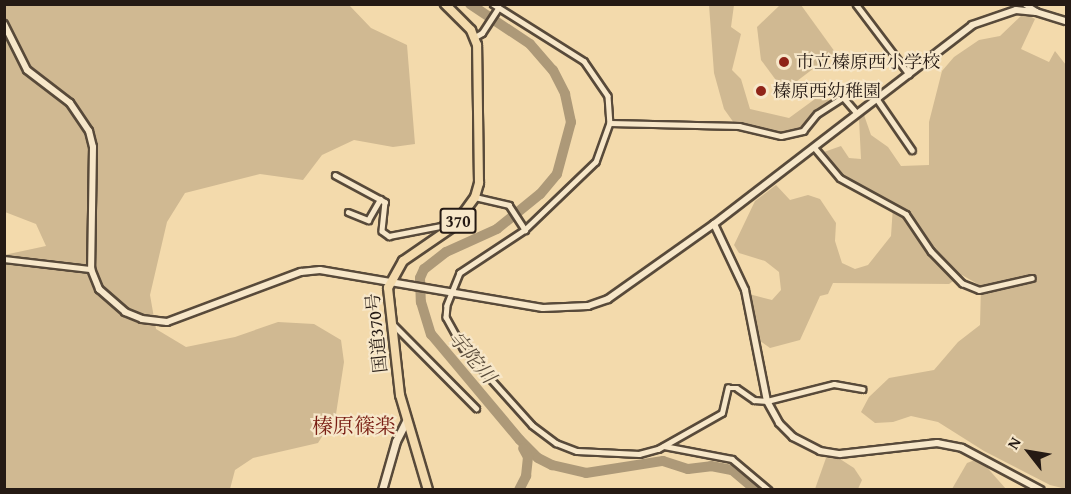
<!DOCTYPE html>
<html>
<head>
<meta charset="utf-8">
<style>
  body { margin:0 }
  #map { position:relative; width:1071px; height:494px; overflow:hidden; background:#f3daac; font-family:"Gentium Book Plus","Noto Serif JP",serif }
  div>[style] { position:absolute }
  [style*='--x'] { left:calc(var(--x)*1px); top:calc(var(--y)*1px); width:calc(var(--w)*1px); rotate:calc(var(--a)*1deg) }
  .green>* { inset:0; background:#d0b992 }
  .river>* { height:10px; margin:-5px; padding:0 5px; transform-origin:5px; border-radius:5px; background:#ad9978 }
  .roads { filter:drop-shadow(2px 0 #584a3a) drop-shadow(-2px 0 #584a3a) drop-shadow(0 2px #584a3a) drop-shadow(0 -2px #584a3a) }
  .minor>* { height:4.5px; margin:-2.25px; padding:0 2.25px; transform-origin:2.25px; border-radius:2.25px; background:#f7e7c9 }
  .tertiary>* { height:6px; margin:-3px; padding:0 3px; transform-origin:3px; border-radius:3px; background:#f7e7c9 }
  .secondary>* { height:7px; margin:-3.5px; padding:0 3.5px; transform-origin:3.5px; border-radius:3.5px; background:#f7e7c9 }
  .trunk>* { height:8px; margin:-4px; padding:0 4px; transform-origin:4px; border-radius:4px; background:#f3daac }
  .dots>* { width:16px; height:16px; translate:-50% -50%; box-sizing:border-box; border:3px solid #f7e7c9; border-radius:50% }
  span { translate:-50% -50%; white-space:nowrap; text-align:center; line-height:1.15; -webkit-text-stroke:4.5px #f7e7c9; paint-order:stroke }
  .shield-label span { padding:2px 4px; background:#f7e7c9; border:2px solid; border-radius:4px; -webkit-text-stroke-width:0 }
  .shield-label { font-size:16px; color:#251a14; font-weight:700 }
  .poi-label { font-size:18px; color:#251a14 }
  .left { translate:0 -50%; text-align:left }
  .street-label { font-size:18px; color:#251a14 }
  .water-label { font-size:20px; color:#5b4d3c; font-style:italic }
  .quarter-label { font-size:21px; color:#7a1f14 }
  .frame { position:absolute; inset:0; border:6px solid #251a14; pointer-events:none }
  .north { position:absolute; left:999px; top:422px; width:60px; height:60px; -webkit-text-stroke:4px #f7e7c9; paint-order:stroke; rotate:301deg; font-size:16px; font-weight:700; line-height:24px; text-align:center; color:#251a14 }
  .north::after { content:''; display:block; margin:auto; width:21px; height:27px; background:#251a14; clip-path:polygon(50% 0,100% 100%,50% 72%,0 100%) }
</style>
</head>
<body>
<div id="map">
  <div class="green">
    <div style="clip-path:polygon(5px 5px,349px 5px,371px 28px,407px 45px,415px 144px,393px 147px,354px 140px,322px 155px,303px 180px,260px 174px,185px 193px,167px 222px,150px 295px,156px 329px,186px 347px,235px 337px,278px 322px,314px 324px,341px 340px,344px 362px,336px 414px,318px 443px,253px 458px,235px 470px,230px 489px,5px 489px,4px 255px,46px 246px,36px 224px,5px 212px)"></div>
    <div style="clip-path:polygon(709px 5px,734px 5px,731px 27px,741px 34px,732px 70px,741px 79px,750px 109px,789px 118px,815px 99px,832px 100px,797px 130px,785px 133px,734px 123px,724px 109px,714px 73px)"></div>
    <div style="clip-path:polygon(780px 5px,801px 5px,835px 52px,784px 91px,761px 60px,757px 27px)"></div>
    <div style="clip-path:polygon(1024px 13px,1035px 19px,1021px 49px,1049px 62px,1055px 51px,1066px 65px,1066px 489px,1050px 485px,984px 451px,938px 422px,911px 416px,893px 422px,875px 423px,861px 412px,869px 397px,889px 378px,934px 370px,958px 342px,980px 325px,981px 286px,962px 275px,949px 284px,833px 283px,828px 294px,820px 296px,800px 340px,770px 348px,759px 340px,749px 294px,772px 300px,781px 290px,779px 272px,765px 261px,739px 253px,734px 245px,755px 201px,776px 185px,790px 200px,808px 195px,820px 199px,836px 223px,835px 241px,842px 263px,855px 269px,868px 265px,891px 236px,893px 206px,853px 188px,824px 152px,841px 146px,849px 158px,861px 159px,859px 119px,864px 115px,871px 135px,888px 147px,901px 166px,929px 165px,929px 122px,942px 71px,954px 57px,979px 40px,1000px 36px)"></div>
    <div style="clip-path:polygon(826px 458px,840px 459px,854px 468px,862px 480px,858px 489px,815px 489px)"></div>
    <div style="clip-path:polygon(975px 460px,984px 464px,1006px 489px,952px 489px,967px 463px)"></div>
  </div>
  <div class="river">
    <div style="--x:470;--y:4;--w:72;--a:33.7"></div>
    <div style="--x:530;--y:44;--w:35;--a:49"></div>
    <div style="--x:553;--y:70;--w:27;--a:63"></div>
    <div style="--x:565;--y:94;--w:29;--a:78"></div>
    <div style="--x:571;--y:122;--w:54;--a:105.1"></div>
    <div style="--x:557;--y:174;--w:26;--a:130"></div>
    <div style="--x:540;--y:194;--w:55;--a:140.9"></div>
    <div style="--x:497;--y:229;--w:56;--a:155.7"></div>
    <div style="--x:446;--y:252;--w:28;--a:142"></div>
    <div style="--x:424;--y:269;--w:10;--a:114"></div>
    <div style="--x:420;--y:278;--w:24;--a:88"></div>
    <div style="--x:421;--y:302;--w:34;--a:73"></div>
    <div style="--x:431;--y:334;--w:138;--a:50"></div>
    <div style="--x:520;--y:440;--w:25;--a:45"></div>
    <div style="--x:538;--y:458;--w:16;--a:27"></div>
    <div style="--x:552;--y:465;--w:35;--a:13"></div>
    <div style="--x:586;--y:473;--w:78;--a:-8.9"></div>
    <div style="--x:663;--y:461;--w:26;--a:18"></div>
    <div style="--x:688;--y:469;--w:23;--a:-7"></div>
    <div style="--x:711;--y:466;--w:21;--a:11"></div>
    <div style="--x:732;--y:470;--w:31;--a:40"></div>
    <div style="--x:519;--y:490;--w:16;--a:-63"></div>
    <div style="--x:526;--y:476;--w:19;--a:-84"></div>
    <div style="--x:528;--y:457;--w:10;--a:-119"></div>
  </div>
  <div class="roads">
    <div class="minor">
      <div style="--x:493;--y:4;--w:107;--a:32.1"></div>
      <div style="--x:584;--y:61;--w:42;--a:55.6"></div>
      <div style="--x:608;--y:96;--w:27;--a:86"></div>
      <div style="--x:610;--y:123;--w:41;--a:109.7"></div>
      <div style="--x:596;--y:162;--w:98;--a:136.2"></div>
      <div style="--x:525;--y:230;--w:78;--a:146.5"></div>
      <div style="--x:460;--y:273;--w:35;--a:112"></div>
      <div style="--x:447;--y:306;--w:11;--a:95"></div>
      <div style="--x:446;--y:317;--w:35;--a:61"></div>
      <div style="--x:463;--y:348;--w:103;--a:48.1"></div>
      <div style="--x:532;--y:425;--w:30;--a:37"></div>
      <div style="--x:556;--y:443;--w:22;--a:21"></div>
      <div style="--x:577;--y:451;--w:62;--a:2.8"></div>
      <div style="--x:639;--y:454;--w:20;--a:-15"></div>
      <div style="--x:658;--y:449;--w:73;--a:-29.4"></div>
      <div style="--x:722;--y:413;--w:26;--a:-77"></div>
      <div style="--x:728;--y:388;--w:9;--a:0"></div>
      <div style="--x:737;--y:388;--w:21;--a:35"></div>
      <div style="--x:754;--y:400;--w:13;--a:4"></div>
      <div style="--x:767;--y:401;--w:69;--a:-14.2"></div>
      <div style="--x:834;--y:384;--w:29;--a:10"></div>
      <div style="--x:856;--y:4;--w:88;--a:52.9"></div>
      <div style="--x:1025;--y:4;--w:13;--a:32"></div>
      <div style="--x:475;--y:37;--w:8;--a:-30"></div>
      <div style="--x:482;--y:33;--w:30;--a:-57"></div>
      <div style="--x:877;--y:99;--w:62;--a:55.5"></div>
      <div style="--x:610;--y:123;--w:129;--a:1.3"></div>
      <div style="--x:739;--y:126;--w:43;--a:13.4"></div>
      <div style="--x:781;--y:136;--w:23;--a:-13"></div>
      <div style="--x:803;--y:131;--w:22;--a:-51"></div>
      <div style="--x:817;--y:114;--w:31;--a:-33"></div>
      <div style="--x:843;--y:97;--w:21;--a:49"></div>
      <div style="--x:814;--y:147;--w:40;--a:50"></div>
      <div style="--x:840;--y:178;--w:75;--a:28.6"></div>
      <div style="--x:906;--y:214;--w:45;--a:56"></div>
      <div style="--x:931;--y:251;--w:45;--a:45.9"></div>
      <div style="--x:962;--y:283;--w:18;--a:22"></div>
      <div style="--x:979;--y:290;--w:54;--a:-12.8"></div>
      <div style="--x:335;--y:175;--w:57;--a:28.4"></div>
      <div style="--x:385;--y:202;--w:29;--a:96"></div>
      <div style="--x:382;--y:231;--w:9;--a:36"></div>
      <div style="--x:389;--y:236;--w:53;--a:-10.9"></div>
      <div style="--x:441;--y:226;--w:28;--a:-35"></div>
      <div style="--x:475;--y:197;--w:35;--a:13"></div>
      <div style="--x:509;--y:205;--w:30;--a:57"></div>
      <div style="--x:348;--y:212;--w:22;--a:22"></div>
      <div style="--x:368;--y:220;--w:24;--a:-60"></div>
      <div style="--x:4;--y:259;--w:88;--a:6.6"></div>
      <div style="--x:392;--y:323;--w:120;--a:45.3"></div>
      <div style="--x:664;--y:446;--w:69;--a:10.8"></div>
      <div style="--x:732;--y:459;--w:48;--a:40"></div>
    </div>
    <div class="tertiary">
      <div style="--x:4;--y:24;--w:51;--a:63.4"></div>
      <div style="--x:27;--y:70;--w:54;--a:37.5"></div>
      <div style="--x:70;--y:103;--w:34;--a:56"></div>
      <div style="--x:89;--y:131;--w:16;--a:76"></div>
      <div style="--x:93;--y:147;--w:122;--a:90.9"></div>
      <div style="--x:91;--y:269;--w:22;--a:68"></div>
      <div style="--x:99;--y:289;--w:35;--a:41"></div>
      <div style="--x:125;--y:312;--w:18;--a:22"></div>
      <div style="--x:142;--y:319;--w:25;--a:7"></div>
      <div style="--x:167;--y:322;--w:143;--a:-20.5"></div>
      <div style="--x:301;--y:272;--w:19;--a:-6"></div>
      <div style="--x:320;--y:270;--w:226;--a:9.7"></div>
      <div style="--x:543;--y:308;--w:45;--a:-2.5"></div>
      <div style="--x:588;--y:306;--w:21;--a:-19"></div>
      <div style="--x:608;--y:299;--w:130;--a:-35.3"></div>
      <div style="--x:714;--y:224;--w:326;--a:-37.6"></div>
      <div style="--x:972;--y:25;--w:46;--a:-18.8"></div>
      <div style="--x:1016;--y:10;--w:20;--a:6"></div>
      <div style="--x:1036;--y:12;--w:31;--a:17"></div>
      <div style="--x:714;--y:224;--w:73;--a:64.8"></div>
      <div style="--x:745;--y:290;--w:113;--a:78.8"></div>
      <div style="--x:767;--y:401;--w:25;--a:61"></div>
      <div style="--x:779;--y:423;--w:20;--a:45"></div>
      <div style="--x:793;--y:437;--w:30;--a:27"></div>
      <div style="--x:820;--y:451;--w:20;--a:9"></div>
      <div style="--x:840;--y:454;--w:98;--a:-6.5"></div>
      <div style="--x:937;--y:443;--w:25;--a:11"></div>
      <div style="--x:962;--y:448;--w:89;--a:28"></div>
    </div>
    <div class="secondary">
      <div style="--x:382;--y:490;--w:51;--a:-74.1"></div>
      <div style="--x:396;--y:441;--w:22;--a:-63"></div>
    </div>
    <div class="trunk">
      <div style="--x:428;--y:490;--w:99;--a:-106.4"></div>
      <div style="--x:400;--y:395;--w:108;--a:-96.4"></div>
      <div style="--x:388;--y:288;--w:31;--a:-61"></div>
      <div style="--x:403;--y:261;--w:62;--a:-34.5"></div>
      <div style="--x:454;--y:226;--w:36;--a:-54"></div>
      <div style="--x:475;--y:197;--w:15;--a:-74"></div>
      <div style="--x:479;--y:183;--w:138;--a:-90.8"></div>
      <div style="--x:477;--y:45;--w:16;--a:-112"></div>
      <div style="--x:471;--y:30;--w:37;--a:-135"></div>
    </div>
  </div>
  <div class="dots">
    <div style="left:784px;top:62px;background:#8f2418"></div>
    <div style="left:761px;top:91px;background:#8f2418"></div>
  </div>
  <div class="shield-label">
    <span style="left:458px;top:221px">370</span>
  </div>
  <div class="poi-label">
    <span class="left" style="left:796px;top:62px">市立榛原西小学校</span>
    <span class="left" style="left:773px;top:91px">榛原西幼稚園</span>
  </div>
  <div class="street-label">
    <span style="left:377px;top:333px;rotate:-96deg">国道370号</span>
  </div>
  <div class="water-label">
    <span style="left:473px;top:357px;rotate:50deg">宇陀川</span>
  </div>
  <div class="quarter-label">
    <span style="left:354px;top:426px">榛原篠楽</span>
  </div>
  <div class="frame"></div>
  <div class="north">N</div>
</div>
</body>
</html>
